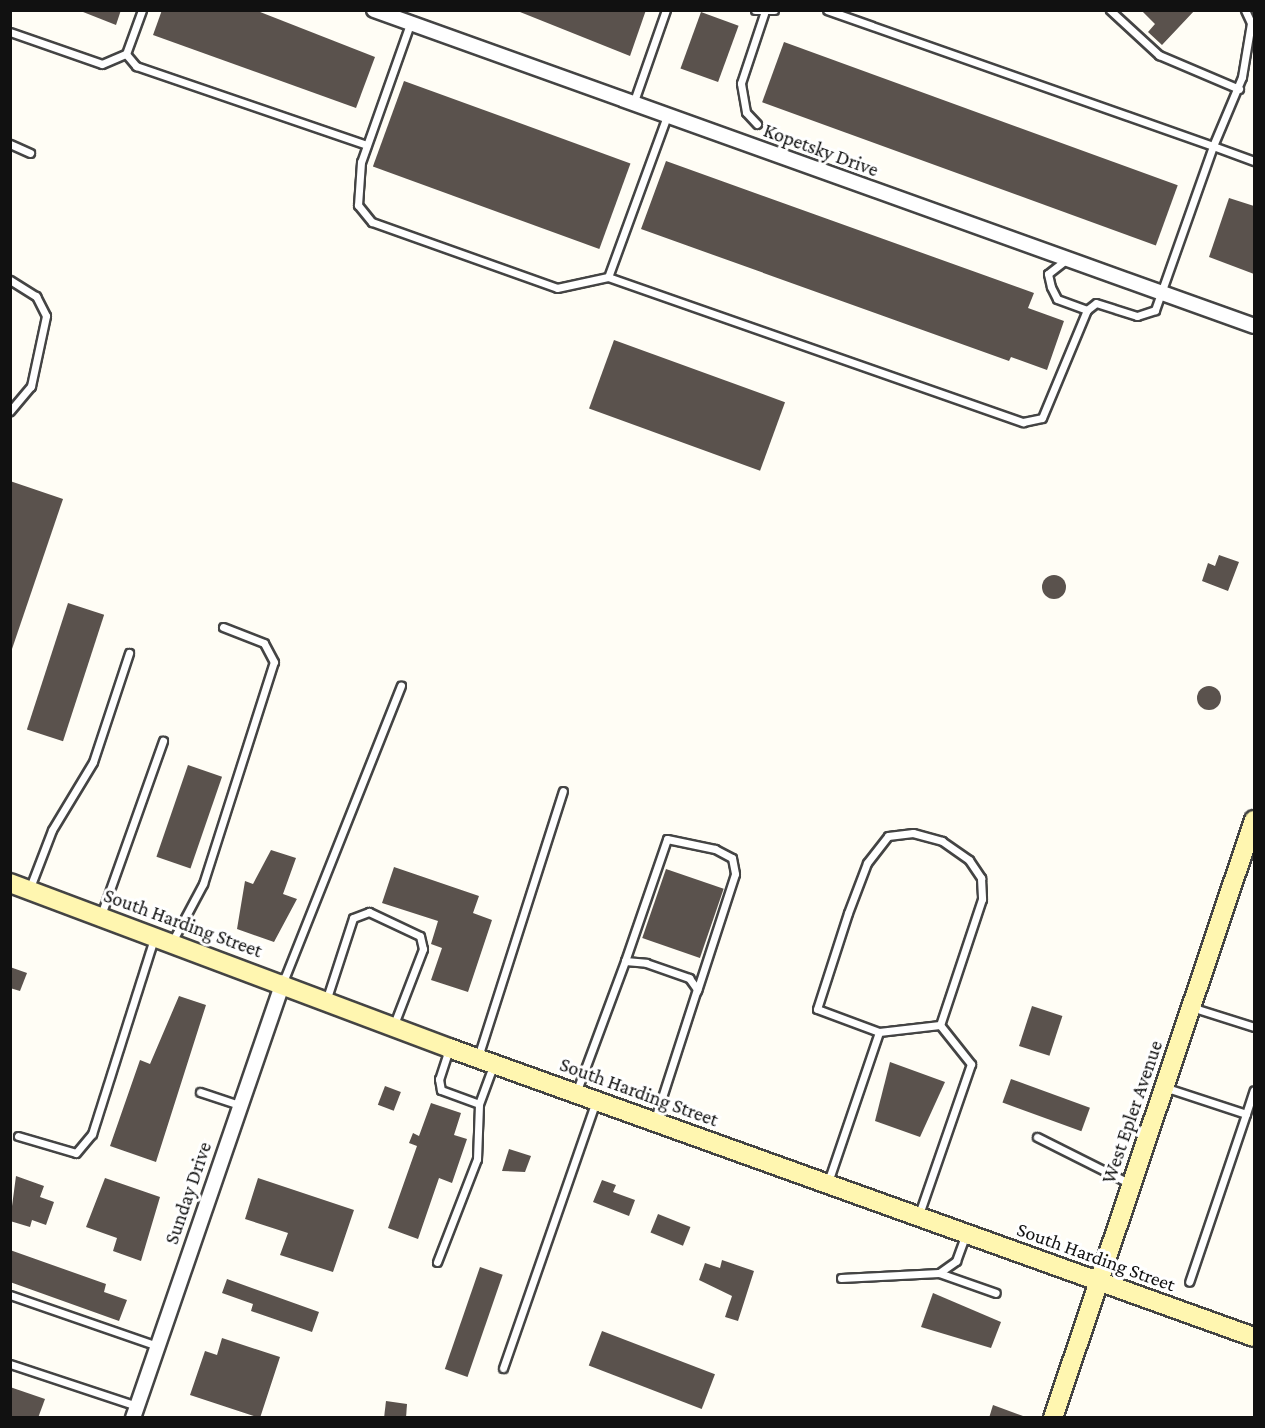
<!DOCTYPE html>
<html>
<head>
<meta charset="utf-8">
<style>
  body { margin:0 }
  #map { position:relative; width:1265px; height:1428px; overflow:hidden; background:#fffdf5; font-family:"Crimson Pro",serif }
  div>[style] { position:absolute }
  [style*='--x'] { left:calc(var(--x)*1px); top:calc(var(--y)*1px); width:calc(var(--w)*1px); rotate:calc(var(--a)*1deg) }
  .building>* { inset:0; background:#5a524d; transform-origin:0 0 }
  .round { border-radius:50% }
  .roads { filter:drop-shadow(2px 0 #444) drop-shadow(-2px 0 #444) drop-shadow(0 2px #444) drop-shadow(0 -2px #444) }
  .lane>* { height:7px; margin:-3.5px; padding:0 3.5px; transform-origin:3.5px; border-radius:3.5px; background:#fff }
  .street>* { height:14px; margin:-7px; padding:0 7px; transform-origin:7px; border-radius:7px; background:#fff }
  .secondary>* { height:18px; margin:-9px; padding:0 9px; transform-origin:9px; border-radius:9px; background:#fff6b0 }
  span { translate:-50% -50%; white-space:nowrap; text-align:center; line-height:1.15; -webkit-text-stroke:6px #fff; paint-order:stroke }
  .street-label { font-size:20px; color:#111 }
  .frame { position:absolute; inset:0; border:12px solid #111; pointer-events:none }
</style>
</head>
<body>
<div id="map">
  <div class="building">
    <div style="clip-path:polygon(78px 10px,121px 10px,116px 25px)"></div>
    <div style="clip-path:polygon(162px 10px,255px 10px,375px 57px,356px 108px,153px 35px)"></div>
    <div style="clip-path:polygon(515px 10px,646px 10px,630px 56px)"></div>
    <div style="clip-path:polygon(1141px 10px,1195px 10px,1162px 45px,1148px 32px,1155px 24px)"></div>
    <div style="left:701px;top:12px;width:40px;height:60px;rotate:20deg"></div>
    <div style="left:784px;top:42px;width:419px;height:64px;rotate:20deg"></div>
    <div style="left:404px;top:81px;width:241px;height:91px;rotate:20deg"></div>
    <div style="clip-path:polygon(666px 161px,1034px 293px,1028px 308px,1064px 321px,1047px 370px,1011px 357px,1009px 361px,641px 229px)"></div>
    <div style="clip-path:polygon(1229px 198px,1254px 206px,1254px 274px,1209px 257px)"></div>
    <div style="left:614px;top:340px;width:182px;height:73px;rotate:20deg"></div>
    <div style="clip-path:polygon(10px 481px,63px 499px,12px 649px,10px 649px)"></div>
    <div style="clip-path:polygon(1219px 555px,1239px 562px,1228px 591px,1202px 581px,1208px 563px,1215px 566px)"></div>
    <div class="round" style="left:1042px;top:575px;width:24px;height:24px"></div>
    <div style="left:68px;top:603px;width:38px;height:133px;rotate:18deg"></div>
    <div class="round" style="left:1197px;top:686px;width:24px;height:24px"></div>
    <div style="left:188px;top:765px;width:36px;height:97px;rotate:19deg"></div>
    <div style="clip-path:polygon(271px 850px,296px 858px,283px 894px,297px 899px,274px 942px,237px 929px,245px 881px,253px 884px)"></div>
    <div style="clip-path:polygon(394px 867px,479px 896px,473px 913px,492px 920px,468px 992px,431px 980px,442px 948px,431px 944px,438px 921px,382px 903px)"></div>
    <div style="left:666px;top:869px;width:61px;height:73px;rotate:19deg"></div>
    <div style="clip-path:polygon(10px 967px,27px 973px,20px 991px,10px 988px)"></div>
    <div style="clip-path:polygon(179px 996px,206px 1005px,156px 1162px,110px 1146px,140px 1060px,150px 1064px)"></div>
    <div style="left:1032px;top:1006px;width:32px;height:42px;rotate:18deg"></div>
    <div style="clip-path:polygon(890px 1062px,945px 1082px,920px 1137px,875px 1121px)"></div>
    <div style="left:1011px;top:1079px;width:84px;height:25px;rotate:20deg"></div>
    <div style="left:385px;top:1086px;width:17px;height:20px;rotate:21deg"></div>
    <div style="clip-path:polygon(431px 1103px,461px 1113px,454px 1135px,467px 1139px,452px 1183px,439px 1178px,418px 1239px,388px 1228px,417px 1146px,409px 1143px,413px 1133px,419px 1136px)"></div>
    <div style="clip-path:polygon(509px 1149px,531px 1156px,525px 1172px,502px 1171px)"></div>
    <div style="clip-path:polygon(16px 1176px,44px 1186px,40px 1197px,54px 1202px,46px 1225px,32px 1220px,30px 1227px,10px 1221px)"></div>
    <div style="clip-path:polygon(105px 1178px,160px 1197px,141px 1261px,113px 1251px,117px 1238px,86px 1227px)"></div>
    <div style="clip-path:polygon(258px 1178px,354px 1210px,333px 1272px,280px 1255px,288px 1233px,245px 1219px)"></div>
    <div style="clip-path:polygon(602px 1180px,616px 1185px,613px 1192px,635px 1200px,629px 1216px,593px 1202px)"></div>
    <div style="left:658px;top:1214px;width:35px;height:20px;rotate:22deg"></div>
    <div style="clip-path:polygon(10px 1250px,106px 1284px,104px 1292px,127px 1300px,119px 1321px,10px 1282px)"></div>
    <div style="clip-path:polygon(722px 1260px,754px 1271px,738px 1321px,725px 1317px,732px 1296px,699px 1280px,705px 1263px,720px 1268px)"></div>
    <div style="left:480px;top:1267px;width:24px;height:108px;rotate:19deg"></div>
    <div style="clip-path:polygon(227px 1279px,319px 1312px,312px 1332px,251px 1311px,253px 1304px,222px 1293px)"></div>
    <div style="clip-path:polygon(933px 1293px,1001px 1322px,991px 1348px,921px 1327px)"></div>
    <div style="left:602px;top:1331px;width:121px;height:37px;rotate:21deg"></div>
    <div style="clip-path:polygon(222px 1338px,280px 1357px,260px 1418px,190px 1395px,205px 1351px,217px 1355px)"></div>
    <div style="clip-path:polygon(10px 1387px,45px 1399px,38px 1418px,10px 1418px)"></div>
    <div style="clip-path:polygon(386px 1401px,407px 1404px,406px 1418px,384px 1418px)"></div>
    <div style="clip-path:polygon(993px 1405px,1023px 1416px,1023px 1418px,989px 1418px)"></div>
  </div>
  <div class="roads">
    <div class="lane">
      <div style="--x:142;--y:10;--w:47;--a:110"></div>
      <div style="--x:126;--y:54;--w:16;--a:50"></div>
      <div style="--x:136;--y:66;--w:244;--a:18.9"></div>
      <div style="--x:755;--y:10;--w:19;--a:0"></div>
      <div style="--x:1110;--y:10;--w:67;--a:42.6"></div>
      <div style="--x:1159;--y:55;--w:87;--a:23"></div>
      <div style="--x:1245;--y:10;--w:14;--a:65"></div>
      <div style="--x:1251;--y:23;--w:55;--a:99.5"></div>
      <div style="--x:1242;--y:77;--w:75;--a:112.8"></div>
      <div style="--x:1213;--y:146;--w:44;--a:20.1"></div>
      <div style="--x:410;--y:24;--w:146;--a:109.5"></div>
      <div style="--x:361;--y:162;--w:43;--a:94"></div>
      <div style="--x:358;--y:205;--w:22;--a:51"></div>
      <div style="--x:372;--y:222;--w:196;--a:19.6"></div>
      <div style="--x:557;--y:288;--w:52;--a:-12.2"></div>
      <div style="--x:10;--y:32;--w:97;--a:19.2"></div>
      <div style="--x:102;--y:64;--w:26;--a:-23"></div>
      <div style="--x:633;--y:104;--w:100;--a:-70.7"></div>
      <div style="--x:667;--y:116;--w:171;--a:110.1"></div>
      <div style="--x:608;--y:277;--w:440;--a:19.3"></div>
      <div style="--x:1023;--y:422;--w:19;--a:-12"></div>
      <div style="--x:1042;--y:418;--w:117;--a:-67.4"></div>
      <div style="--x:1087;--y:310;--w:11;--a:-38"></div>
      <div style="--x:1096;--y:303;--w:43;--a:17.6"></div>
      <div style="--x:1137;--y:316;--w:19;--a:-18"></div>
      <div style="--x:1155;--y:310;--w:174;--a:-70.5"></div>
      <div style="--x:1213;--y:146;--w:409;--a:-160.6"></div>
      <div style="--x:757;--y:124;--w:16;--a:-133"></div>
      <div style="--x:746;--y:112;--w:29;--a:-100"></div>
      <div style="--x:741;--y:83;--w:73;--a:-71.6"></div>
      <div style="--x:10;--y:144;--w:22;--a:24"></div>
      <div style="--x:1067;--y:259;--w:24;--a:142"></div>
      <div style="--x:1048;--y:274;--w:13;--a:77"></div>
      <div style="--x:1051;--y:287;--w:13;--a:63"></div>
      <div style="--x:1057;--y:299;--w:32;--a:20"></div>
      <div style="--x:10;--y:280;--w:31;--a:32"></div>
      <div style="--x:36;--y:296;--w:22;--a:63"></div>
      <div style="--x:46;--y:316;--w:72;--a:102.1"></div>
      <div style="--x:31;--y:386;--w:33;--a:130"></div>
      <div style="--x:29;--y:890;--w:64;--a:-69"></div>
      <div style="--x:52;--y:830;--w:79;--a:-58.9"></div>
      <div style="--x:93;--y:762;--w:115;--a:-71.7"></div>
      <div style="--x:101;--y:915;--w:185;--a:-70.4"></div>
      <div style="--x:172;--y:942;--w:66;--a:-61.9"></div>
      <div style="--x:203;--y:884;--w:233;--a:-72.3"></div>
      <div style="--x:274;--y:662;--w:21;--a:-118"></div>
      <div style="--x:264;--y:643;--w:44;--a:-158.7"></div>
      <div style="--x:625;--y:961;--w:129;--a:-71"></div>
      <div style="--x:667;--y:839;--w:49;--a:11.8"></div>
      <div style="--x:715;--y:849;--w:19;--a:28"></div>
      <div style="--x:732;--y:858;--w:16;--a:79"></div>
      <div style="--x:735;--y:874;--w:123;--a:108"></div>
      <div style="--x:283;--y:982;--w:319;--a:-68.3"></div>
      <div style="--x:327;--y:998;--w:84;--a:-72"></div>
      <div style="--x:353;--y:918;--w:17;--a:-21"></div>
      <div style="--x:369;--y:912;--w:56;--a:25.2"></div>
      <div style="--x:420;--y:936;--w:13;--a:77"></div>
      <div style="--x:423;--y:949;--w:80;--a:111.1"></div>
      <div style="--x:1191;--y:1007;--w:66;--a:17.6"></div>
      <div style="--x:879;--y:1032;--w:61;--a:-6.5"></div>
      <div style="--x:449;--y:1049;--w:32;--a:108"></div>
      <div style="--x:439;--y:1079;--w:11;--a:80"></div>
      <div style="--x:441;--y:1090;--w:40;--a:20.2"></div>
      <div style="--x:479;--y:1104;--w:40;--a:-69.8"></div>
      <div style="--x:478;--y:1057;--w:279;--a:-72.3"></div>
      <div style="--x:1167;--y:1088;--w:83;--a:18.2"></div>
      <div style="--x:1246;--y:1114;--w:177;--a:108.7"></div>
      <div style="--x:200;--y:1092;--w:41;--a:18.4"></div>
      <div style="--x:576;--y:1093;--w:141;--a:-69.6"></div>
      <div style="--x:625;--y:961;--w:21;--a:5"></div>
      <div style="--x:646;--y:963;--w:46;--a:19.2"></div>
      <div style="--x:689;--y:978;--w:14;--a:54"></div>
      <div style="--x:697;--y:989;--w:137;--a:107.9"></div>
      <div style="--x:1246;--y:1114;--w:25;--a:-72"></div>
      <div style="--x:18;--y:1136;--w:60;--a:16.3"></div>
      <div style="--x:76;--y:1153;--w:25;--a:-50"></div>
      <div style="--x:92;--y:1134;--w:206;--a:-72.4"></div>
      <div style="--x:1037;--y:1137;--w:105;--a:26.6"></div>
      <div style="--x:828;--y:1182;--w:158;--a:-71.2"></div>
      <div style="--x:879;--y:1032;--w:66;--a:-159.6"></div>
      <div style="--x:817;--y:1009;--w:101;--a:-72.1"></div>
      <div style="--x:848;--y:913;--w:53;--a:-69.2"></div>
      <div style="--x:867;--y:863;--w:34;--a:-52"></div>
      <div style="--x:888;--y:836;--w:25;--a:-7"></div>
      <div style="--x:913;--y:833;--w:30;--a:15"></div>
      <div style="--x:942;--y:841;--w:33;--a:35"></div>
      <div style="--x:969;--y:860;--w:22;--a:56"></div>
      <div style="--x:981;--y:878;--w:21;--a:87"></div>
      <div style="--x:982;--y:899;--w:133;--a:108.4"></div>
      <div style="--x:940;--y:1025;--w:50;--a:51.5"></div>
      <div style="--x:971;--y:1064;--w:159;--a:109.1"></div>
      <div style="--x:437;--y:1262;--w:110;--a:-68.8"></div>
      <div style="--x:477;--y:1159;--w:55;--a:-87.9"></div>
      <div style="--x:939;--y:1273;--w:60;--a:19.3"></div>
      <div style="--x:841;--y:1278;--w:98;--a:-2.9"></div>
      <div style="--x:939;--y:1273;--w:21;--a:-35"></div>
      <div style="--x:956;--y:1261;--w:29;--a:-70"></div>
      <div style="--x:10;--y:1295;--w:156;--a:19.1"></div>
      <div style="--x:10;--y:1364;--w:134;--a:18.3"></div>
      <div style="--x:503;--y:1368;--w:283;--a:-70.8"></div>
    </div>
    <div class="street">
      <div style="--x:374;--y:10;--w:935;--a:19.75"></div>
      <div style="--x:133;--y:1418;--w:461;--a:-71"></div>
    </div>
    <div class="secondary">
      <div style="--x:10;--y:883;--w:469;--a:20.6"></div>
      <div style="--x:449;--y:1048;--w:855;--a:19.75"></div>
      <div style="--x:1053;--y:1418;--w:631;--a:-71.42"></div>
    </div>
  </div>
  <div class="street-label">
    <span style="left:821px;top:150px;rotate:20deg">Kopetsky Drive</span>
    <span style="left:183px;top:923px;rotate:20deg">South Harding Street</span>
    <span style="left:639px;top:1092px;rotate:20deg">South Harding Street</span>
    <span style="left:1132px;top:1112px;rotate:-71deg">West Epler Avenue</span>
    <span style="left:188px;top:1193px;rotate:-71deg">Sunday Drive</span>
    <span style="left:1096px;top:1257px;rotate:20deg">South Harding Street</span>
  </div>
  <div class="frame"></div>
</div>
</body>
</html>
